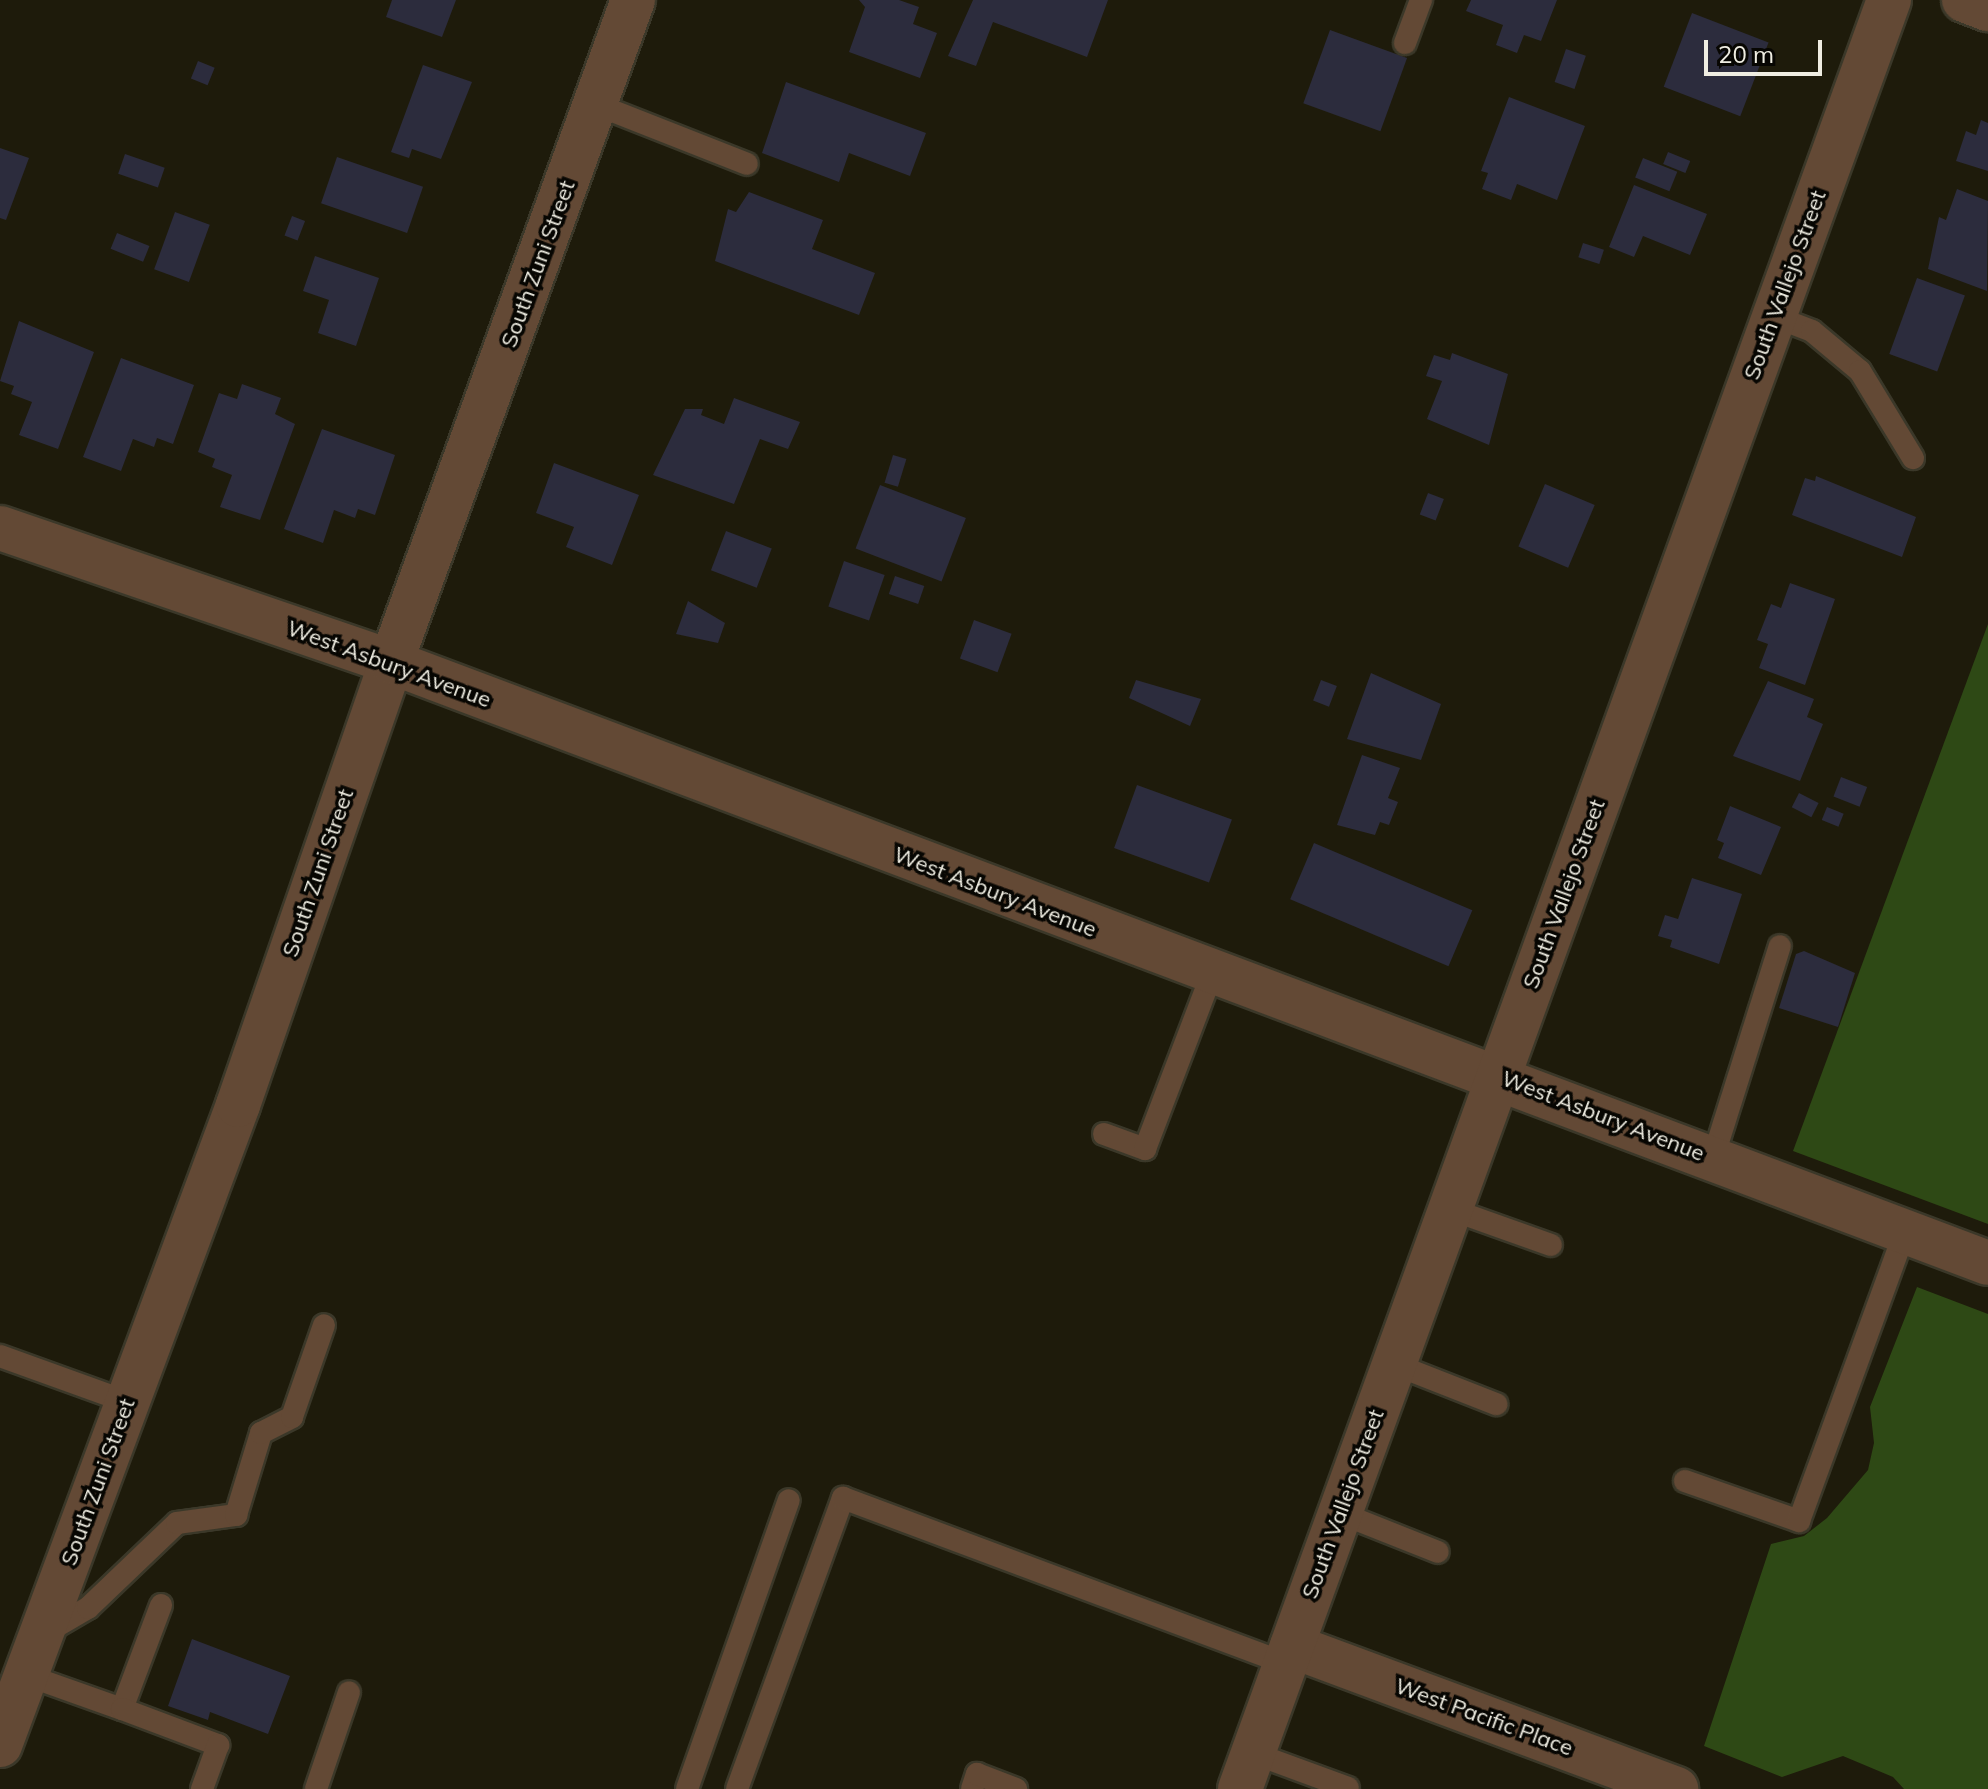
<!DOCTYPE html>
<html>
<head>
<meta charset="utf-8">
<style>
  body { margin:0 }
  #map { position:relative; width:1988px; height:1789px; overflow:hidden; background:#1e1b0b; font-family:Mulish,sans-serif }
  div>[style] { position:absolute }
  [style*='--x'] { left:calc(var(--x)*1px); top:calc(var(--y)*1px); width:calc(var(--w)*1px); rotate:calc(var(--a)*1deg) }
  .green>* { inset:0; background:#2e4915 }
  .building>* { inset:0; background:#2c2c3d; transform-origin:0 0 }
  .roads { filter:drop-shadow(2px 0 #3b3829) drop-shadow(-2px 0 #3b3829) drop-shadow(0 2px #3b3829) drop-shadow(0 -2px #3b3829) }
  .service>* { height:22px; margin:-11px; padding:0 11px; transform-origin:11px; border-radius:11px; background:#634935 }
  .minor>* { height:44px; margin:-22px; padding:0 22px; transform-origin:22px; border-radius:22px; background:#634935 }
  .tertiary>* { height:44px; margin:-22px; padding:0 22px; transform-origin:22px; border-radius:22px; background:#634935 }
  span { translate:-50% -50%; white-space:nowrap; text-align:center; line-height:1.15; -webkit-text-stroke:7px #070602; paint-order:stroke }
  .street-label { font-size:22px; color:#efede2 }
  .scale { position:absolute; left:1704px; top:40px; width:118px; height:36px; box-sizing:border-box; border:4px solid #efede2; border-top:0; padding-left:10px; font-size:24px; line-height:28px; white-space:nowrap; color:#efede2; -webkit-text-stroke:6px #070602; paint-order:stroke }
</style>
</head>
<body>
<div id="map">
  <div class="green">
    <div style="clip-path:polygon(1988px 624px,1988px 1224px,1793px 1151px)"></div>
    <div style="clip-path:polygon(1917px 1287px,1988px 1314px,1988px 1789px,1904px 1789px,1893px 1777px,1843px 1756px,1782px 1777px,1704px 1746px,1771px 1544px,1804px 1536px,1827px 1518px,1868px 1470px,1874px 1443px,1870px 1407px)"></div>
  </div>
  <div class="building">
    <div style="clip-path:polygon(392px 0,456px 0,442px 37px,386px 17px)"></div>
    <div style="clip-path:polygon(859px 0,899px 0,919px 7px,913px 24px,937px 33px,920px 78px,849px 52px,865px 7px)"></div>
    <div style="clip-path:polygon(973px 0,1108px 0,1087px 57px,993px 22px,976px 66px,948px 56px)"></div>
    <div style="clip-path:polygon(1471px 0,1557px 0,1541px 41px,1524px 35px,1517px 53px,1496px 45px,1503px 25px,1466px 11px)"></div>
    <div style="left:1692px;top:13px;width:82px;height:79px;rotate:21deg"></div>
    <div style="left:1330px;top:30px;width:82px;height:78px;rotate:20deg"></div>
    <div style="left:1566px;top:49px;width:21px;height:35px;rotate:19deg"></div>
    <div style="left:198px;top:61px;width:18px;height:19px;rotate:22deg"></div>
    <div style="clip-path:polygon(423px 65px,472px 82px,441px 159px,412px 149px,409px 158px,391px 152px)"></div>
    <div style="clip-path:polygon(786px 82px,926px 133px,910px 176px,849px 153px,839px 182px,762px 153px)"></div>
    <div style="clip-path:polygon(1509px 97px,1585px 126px,1557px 200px,1517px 184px,1511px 200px,1482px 189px,1488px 173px,1481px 171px)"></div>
    <div style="clip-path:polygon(1981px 120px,1988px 123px,1988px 171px,1956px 161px,1966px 131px,1976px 135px)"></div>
    <div style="clip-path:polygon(0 148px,29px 158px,6px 220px,0 218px)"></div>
    <div style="left:1668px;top:152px;width:24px;height:13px;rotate:22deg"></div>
    <div style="left:125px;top:154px;width:42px;height:21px;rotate:19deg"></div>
    <div style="left:337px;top:157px;width:91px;height:49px;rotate:19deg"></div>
    <div style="left:1643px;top:158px;width:37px;height:21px;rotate:22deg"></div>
    <div style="clip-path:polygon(1634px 185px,1707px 214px,1690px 255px,1643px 236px,1634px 257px,1609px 247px)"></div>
    <div style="clip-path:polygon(1957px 189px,1988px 201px,1987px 291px,1928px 269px,1939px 217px,1946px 220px)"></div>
    <div style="clip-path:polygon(749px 192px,823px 220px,812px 249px,875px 273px,859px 315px,715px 261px,728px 209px,736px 212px)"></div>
    <div style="left:175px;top:212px;width:37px;height:61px;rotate:20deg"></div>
    <div style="left:292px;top:216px;width:14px;height:21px;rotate:21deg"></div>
    <div style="left:117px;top:233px;width:35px;height:17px;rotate:22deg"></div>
    <div style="left:1583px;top:243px;width:22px;height:15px;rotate:18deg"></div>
    <div style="clip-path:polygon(315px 256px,379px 278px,356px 346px,318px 333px,329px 300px,303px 291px)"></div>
    <div style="left:1917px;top:278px;width:51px;height:81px;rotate:20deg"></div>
    <div style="clip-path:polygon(19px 321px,94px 352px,58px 449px,19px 435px,32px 402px,11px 394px,14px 386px,0 381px)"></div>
    <div style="clip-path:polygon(1452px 353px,1508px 374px,1489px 445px,1427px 419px,1442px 381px,1426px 376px,1434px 355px,1450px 360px)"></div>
    <div style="clip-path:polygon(121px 358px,194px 385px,173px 444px,157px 438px,154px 447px,133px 439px,121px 471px,83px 457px)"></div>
    <div style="clip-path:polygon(242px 384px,281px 398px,275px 414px,295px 424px,260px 520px,220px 507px,232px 475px,212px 467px,215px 459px,198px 452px,219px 393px,237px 399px)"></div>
    <div style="clip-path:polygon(734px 398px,800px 422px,788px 449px,760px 439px,734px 504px,653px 475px,685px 409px,703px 409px,701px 415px,724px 424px)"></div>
    <div style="clip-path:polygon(322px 429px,395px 455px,375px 515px,358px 509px,355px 518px,334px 510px,323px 543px,284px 529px)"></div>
    <div style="left:893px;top:455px;width:14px;height:29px;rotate:17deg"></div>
    <div style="clip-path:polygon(554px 463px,639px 495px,612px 565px,566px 547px,574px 527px,536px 513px)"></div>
    <div style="clip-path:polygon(1816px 476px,1916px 517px,1902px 557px,1792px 515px,1805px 478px,1815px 481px)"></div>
    <div style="left:1545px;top:484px;width:54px;height:68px;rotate:23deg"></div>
    <div style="left:880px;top:485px;width:92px;height:68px;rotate:21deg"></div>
    <div style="left:1428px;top:493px;width:17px;height:23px;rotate:21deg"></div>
    <div style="left:726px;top:531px;width:49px;height:42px;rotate:21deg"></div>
    <div style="left:844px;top:561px;width:43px;height:48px;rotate:19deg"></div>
    <div style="left:895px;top:576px;width:31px;height:19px;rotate:19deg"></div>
    <div style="clip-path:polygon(1790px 583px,1835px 599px,1805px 685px,1759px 668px,1768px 644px,1757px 640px,1771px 604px,1781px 608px)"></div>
    <div style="clip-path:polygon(688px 601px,725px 623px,718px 643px,676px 634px)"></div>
    <div style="left:974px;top:620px;width:40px;height:41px;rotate:20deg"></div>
    <div style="clip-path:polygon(1371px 673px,1441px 704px,1421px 760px,1347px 739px)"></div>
    <div style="clip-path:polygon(1136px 680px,1201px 699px,1190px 726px,1129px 698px)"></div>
    <div style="left:1321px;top:680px;width:17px;height:22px;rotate:21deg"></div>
    <div style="clip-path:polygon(1768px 681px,1814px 699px,1807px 717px,1823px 724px,1800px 781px,1733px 756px)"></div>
    <div style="clip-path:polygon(1362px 755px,1400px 768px,1388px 798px,1398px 802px,1389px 825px,1380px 822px,1375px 835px,1337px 825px)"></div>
    <div style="left:1841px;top:777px;width:28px;height:21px;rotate:21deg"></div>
    <div style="left:1137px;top:785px;width:101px;height:67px;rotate:20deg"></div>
    <div style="left:1799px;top:793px;width:22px;height:16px;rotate:27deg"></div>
    <div style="clip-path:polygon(1730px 806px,1781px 827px,1761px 875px,1718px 858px,1724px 843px,1717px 840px)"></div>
    <div style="left:1827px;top:807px;width:18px;height:14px;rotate:22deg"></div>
    <div style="left:1314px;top:843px;width:172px;height:61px;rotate:23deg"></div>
    <div style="clip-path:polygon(1692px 878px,1742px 894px,1719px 964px,1670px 947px,1672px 940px,1658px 936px,1665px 915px,1678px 919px)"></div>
    <div style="clip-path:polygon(1804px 951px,1855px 973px,1838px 1027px,1779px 1008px,1796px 954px)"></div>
    <div style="clip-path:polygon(192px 1639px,290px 1676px,268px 1734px,210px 1712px,208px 1720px,168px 1706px)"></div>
  </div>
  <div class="roads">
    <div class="service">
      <div style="--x:1405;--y:43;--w:46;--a:-69.6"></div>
      <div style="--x:595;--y:104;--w:163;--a:21.5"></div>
      <div style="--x:1773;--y:316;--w:42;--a:21"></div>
      <div style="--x:1812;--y:331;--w:62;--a:39.8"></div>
      <div style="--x:1860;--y:371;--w:102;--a:58.7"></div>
      <div style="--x:1104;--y:1134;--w:44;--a:20.1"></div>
      <div style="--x:1145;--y:1149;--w:187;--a:-69.1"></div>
      <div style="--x:1713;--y:1158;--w:222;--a:-72.5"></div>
      <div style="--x:1450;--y:1209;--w:107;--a:19.6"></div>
      <div style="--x:0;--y:1356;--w:136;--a:19.8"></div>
      <div style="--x:1394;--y:1364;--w:110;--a:21.4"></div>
      <div style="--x:1685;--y:1481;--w:121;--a:19.3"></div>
      <div style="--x:1799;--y:1521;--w:309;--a:-69.9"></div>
      <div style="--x:1340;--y:1513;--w:105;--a:21.7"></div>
      <div style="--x:45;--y:1633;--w:50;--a:-30.2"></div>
      <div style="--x:88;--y:1608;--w:123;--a:-43.7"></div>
      <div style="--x:177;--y:1523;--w:60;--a:-7.7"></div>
      <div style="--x:236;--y:1515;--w:86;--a:-73"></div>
      <div style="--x:261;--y:1433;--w:35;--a:-27"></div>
      <div style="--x:292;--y:1417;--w:97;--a:-70.8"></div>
      <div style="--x:26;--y:1675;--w:102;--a:19.5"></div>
      <div style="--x:122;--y:1709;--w:111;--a:-69.4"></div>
      <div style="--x:122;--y:1709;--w:103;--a:20.6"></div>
      <div style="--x:218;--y:1745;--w:47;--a:110"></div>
      <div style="--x:1253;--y:1753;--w:101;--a:20.2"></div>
      <div style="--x:316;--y:1789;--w:102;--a:-71.2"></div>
      <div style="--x:687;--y:1789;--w:306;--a:-70.6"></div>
      <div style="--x:737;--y:1789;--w:310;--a:-70"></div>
      <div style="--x:843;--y:1498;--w:472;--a:20.5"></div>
      <div style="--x:972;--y:1789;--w:16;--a:-72"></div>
      <div style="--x:977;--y:1774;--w:42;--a:21"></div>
    </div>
    <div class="minor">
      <div style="--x:0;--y:528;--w:413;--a:18.9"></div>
      <div style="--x:391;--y:662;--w:1706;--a:20.62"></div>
      <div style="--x:1292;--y:1646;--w:410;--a:20.4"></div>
      <div style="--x:0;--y:1745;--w:683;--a:-69.6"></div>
      <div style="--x:238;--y:1105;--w:469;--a:-70.9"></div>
      <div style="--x:391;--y:662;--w:705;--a:-69.92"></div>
      <div style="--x:1240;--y:1789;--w:1903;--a:-70.06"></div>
    </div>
    <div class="tertiary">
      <div style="--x:1964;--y:0;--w:26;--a:21"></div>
    </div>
  </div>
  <div class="street-label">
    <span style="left:538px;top:264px;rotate:-70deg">South Zuni Street</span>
    <span style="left:1785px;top:285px;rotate:-70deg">South Vallejo Street</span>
    <span style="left:389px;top:664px;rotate:20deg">West Asbury Avenue</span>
    <span style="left:318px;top:873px;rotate:-71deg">South Zuni Street</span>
    <span style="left:995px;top:892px;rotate:21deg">West Asbury Avenue</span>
    <span style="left:1564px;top:894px;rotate:-70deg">South Vallejo Street</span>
    <span style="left:1603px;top:1116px;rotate:21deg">West Asbury Avenue</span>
    <span style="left:98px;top:1482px;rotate:-70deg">South Zuni Street</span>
    <span style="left:1343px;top:1504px;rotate:-70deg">South Vallejo Street</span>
    <span style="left:1484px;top:1717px;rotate:20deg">West Pacific Place</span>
  </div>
  <div class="scale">20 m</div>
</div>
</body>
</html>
